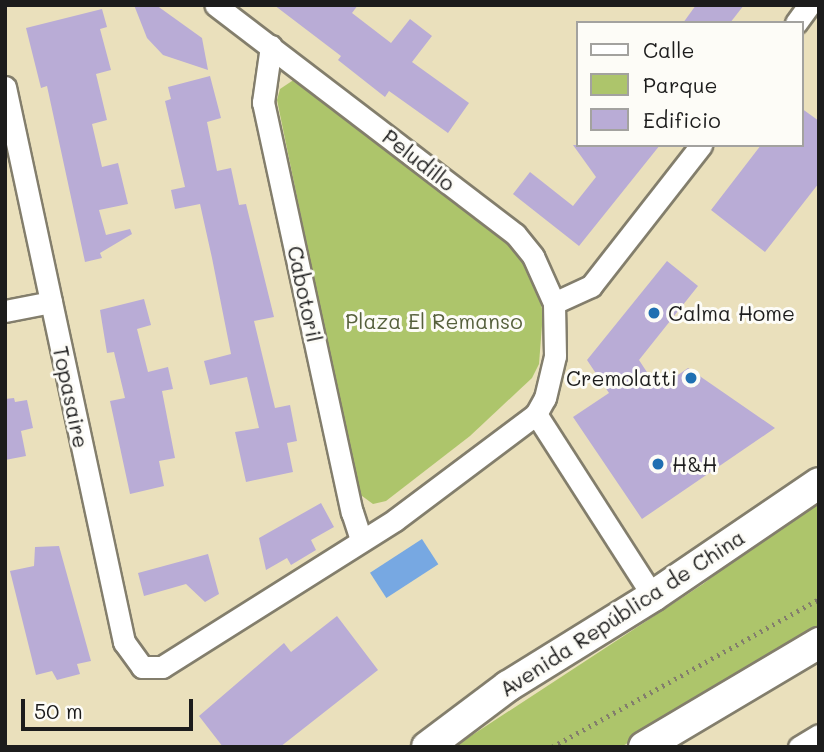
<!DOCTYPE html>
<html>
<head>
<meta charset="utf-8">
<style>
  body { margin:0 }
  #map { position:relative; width:824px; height:752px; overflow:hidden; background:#eae0bc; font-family:Mali,sans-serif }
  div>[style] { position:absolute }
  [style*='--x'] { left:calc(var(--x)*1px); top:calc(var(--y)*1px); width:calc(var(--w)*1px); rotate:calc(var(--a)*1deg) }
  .green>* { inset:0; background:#adc56b }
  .water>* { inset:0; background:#77a8e2; transform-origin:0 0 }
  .building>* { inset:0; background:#b9acd6 }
  .path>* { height:4.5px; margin-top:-2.25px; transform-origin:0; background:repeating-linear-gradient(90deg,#837e6c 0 2px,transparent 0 7px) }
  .roads { filter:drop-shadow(2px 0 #837e6c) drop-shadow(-2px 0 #837e6c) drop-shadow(0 2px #837e6c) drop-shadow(0 -2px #837e6c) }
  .street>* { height:21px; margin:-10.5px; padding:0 10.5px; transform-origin:10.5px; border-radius:10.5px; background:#fff }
  .secondary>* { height:30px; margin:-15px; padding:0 15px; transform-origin:15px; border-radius:15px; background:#fff }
  .dots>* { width:19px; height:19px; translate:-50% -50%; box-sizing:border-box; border:4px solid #fdfcf7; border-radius:50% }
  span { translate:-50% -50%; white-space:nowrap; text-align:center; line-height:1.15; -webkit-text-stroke:6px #fdfcf7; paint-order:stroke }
  .street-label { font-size:21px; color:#1c1c1c }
  .poi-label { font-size:21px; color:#1c1c1c }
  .left { translate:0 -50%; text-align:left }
  .right { translate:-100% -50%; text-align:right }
  .park-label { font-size:21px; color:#56603c }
  .frame { position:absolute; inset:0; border:7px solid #1c1c1c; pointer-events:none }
  .legend { position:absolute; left:576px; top:21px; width:228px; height:126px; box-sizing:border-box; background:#fdfcf7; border:2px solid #a3a29f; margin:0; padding:9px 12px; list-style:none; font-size:21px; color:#1c1c1c }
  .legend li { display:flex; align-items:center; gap:14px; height:35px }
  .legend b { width:35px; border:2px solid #a3a29f }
  .scale { position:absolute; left:21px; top:699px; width:172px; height:32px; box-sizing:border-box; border:4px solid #1c1c1c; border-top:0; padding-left:9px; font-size:21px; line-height:24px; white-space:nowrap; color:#1c1c1c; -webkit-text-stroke:5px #fdfcf7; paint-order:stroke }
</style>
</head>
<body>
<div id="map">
  <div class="green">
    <div style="clip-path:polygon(295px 79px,514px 245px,530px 265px,543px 312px,539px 364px,532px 378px,470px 436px,386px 501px,373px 504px,358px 493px,277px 100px,280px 89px)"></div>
    <div style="clip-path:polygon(819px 493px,819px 630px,621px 747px,454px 747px,703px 584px)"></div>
  </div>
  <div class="water">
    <div style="left:422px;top:539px;width:30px;height:62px;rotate:57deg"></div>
  </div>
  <div class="building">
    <div style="clip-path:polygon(134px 5px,156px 5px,202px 38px,208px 70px,163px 55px,147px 38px)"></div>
    <div style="clip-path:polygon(274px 5px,358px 5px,352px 13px,391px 43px,410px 19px,432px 36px,412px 62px,469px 103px,448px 133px,389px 91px,385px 97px,338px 60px,341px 56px)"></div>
    <div style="clip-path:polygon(696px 5px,744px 5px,730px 23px,683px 23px)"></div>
    <div style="clip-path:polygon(102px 9px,107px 27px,100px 29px,111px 70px,96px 74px,107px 120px,92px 124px,102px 167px,118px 163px,128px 204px,99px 210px,106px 235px,130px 229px,132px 234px,100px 253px,102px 258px,85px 262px,47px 86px,41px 88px,26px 28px)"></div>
    <div style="clip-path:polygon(210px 76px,221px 118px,207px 122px,217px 171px,231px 168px,239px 205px,246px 204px,274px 317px,254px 321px,275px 408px,290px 405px,297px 441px,287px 443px,293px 472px,246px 482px,235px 432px,259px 428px,247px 377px,210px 385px,204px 361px,231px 354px,212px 258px,200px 204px,175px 209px,171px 190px,185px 187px,165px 101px,171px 99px,168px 87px)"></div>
    <div style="clip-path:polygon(801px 108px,819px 121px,819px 183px,765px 252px,711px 210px,761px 145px,801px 145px)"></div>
    <div style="clip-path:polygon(573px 145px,660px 145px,579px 246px,513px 194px,530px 172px,573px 206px,596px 177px)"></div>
    <div style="clip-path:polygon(667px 261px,698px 286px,639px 360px,658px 389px,688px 368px,775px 428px,642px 519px,573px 417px,609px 393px,587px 360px)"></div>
    <div style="clip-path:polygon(144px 299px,151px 325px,137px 329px,148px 372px,168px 367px,173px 389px,162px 391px,175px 458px,159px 461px,164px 486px,130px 494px,110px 401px,125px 398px,114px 352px,107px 353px,100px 310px)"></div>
    <div style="clip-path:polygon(14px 398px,15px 402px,27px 400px,33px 428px,21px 431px,26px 456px,5px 460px,5px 399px)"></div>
    <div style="clip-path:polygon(321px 503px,334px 527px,311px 540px,316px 550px,291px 565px,287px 558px,266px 570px,259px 538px)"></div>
    <div style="clip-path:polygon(59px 546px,91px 661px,77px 664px,80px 674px,57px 680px,52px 671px,36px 675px,10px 571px,34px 566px,35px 547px)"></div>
    <div style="clip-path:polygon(208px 554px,219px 594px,205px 602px,186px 584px,144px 596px,138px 573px)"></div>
    <div style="clip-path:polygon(337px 616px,378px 670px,280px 747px,223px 747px,199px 716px,284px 643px,291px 652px)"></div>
  </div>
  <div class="path">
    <div style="--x:552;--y:747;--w:305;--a:-29"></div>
  </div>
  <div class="roads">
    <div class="street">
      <div style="--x:796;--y:23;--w:22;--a:-54"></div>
      <div style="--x:271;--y:46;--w:57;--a:98.1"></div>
      <div style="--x:263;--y:102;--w:420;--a:77.8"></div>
      <div style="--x:352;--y:512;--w:29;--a:72"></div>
      <div style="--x:5;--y:87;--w:568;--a:77.9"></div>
      <div style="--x:124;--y:642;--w:31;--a:54"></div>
      <div style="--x:142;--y:667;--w:20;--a:0"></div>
      <div style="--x:162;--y:667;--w:275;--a:-32.2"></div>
      <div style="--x:395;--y:520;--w:176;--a:-36.9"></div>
      <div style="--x:536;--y:414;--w:18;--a:-61"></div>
      <div style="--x:545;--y:398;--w:43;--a:-76.6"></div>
      <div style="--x:555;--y:356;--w:53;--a:-91.1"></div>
      <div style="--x:554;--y:303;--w:51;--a:-114.1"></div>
      <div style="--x:533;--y:256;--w:28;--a:-129"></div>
      <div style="--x:515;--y:234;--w:377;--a:-142.6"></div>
      <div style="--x:554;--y:303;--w:41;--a:-24.7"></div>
      <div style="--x:591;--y:286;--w:179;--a:-52"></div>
      <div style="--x:5;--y:311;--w:47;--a:-11.1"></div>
      <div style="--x:536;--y:414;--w:216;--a:57.3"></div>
      <div style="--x:799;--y:747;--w:23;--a:-31"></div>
    </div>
    <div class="secondary">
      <div style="--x:427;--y:747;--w:101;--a:-37"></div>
      <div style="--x:508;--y:686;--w:171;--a:-31.8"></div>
      <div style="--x:653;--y:596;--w:201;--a:-34.2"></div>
      <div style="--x:644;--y:747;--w:204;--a:-30.7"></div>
    </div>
  </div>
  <div class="dots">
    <div style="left:654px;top:313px;background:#1f6fb2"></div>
    <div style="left:691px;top:378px;background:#1f6fb2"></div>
    <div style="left:658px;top:464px;background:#1f6fb2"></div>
  </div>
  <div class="street-label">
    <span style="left:419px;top:160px;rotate:38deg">Peludillo</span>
    <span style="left:305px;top:294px;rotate:78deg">Cabotoril</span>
    <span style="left:71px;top:397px;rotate:78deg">Topasaire</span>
    <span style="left:622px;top:613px;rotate:-33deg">Avenida República de China</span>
  </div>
  <div class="poi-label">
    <span class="left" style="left:668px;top:313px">Calma Home</span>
    <span class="right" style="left:677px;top:378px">Cremolatti</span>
    <span class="left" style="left:672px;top:464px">H&amp;H</span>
  </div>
  <div class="park-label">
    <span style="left:434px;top:321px">Plaza El Remanso</span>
  </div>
  <div class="frame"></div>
  <ul class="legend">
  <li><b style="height:9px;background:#fff"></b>Calle</li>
  <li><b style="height:19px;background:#adc56b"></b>Parque</li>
  <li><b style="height:19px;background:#b9acd6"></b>Edificio</li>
  </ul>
  <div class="scale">50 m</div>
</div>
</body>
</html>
